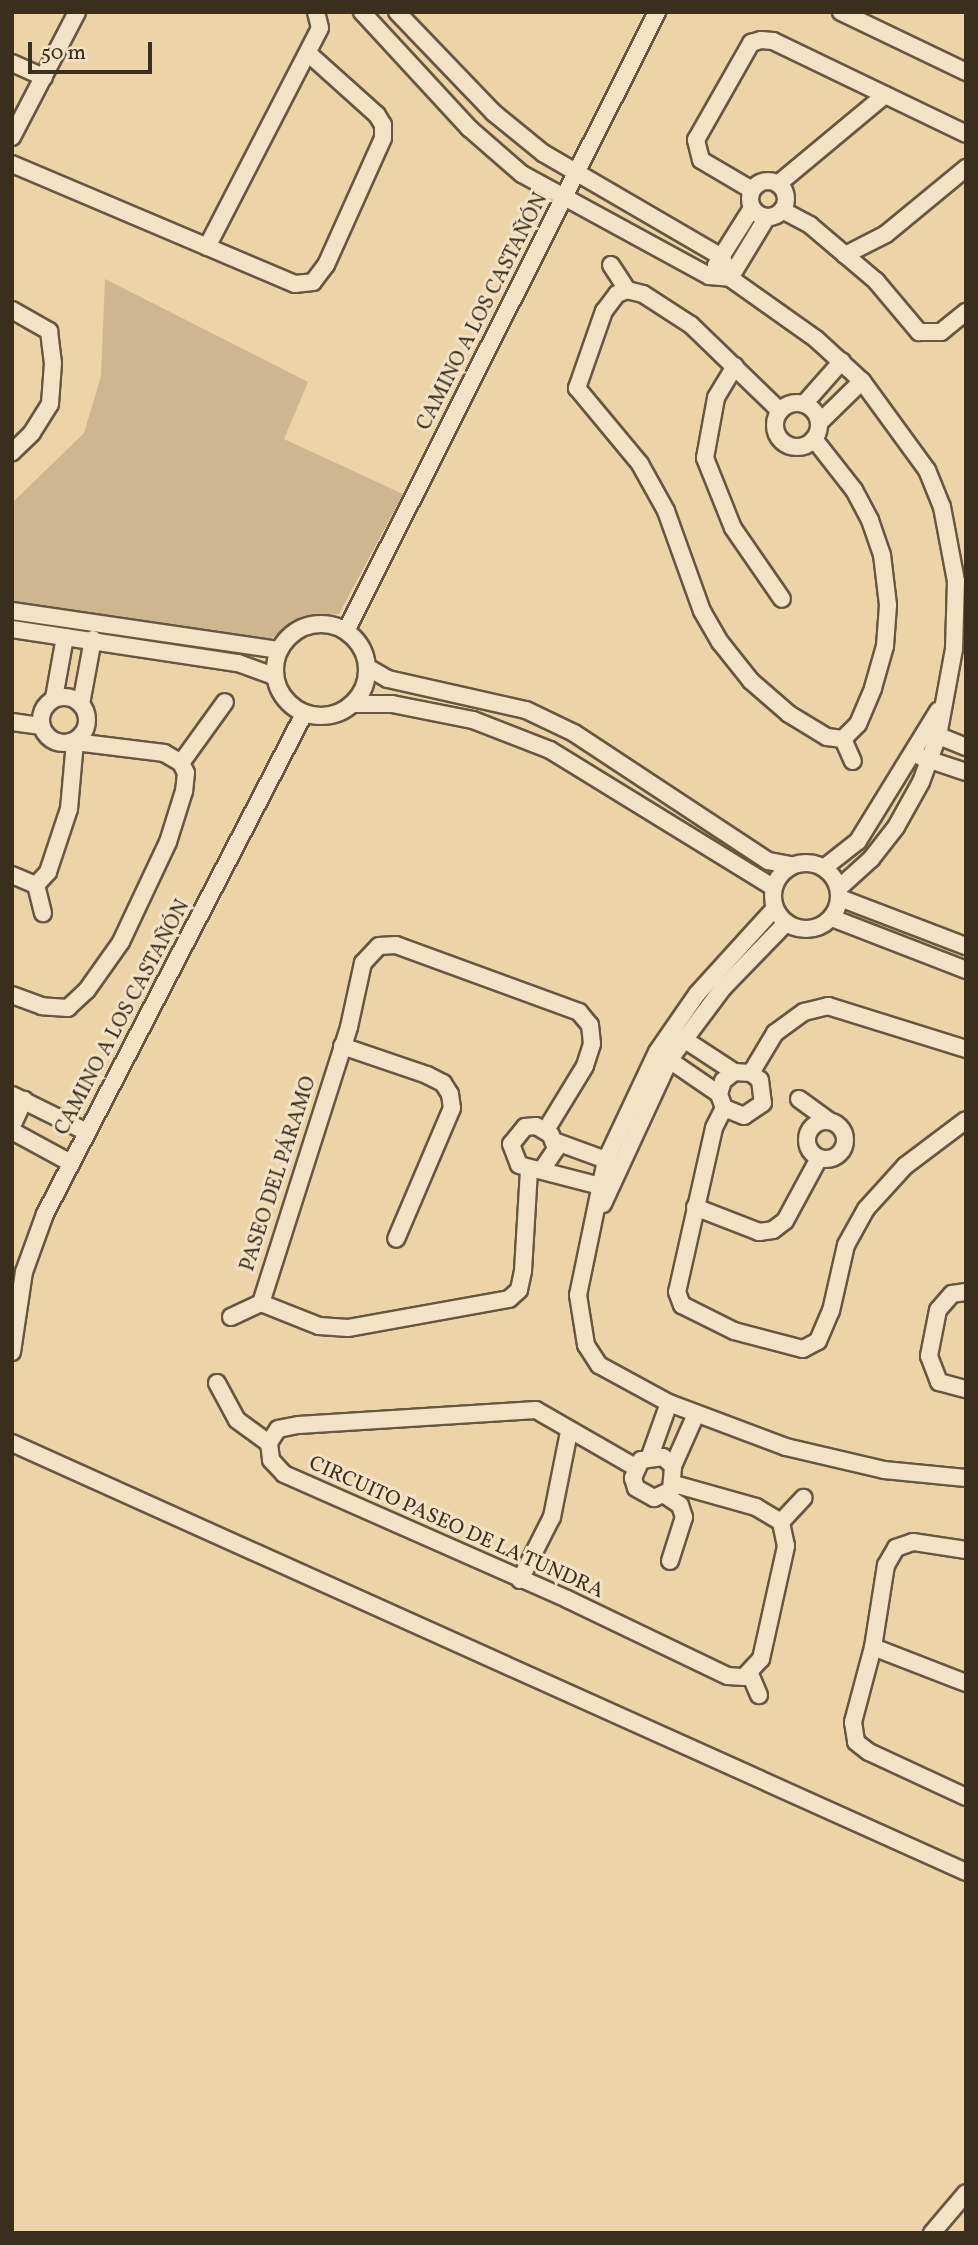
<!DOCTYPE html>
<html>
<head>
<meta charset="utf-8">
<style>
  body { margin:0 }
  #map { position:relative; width:978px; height:2245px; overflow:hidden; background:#ecd3a8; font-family:Vollkorn,serif }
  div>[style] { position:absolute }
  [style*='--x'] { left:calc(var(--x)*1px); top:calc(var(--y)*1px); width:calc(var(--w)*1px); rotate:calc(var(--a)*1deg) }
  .green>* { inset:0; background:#ceb790 }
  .roads { filter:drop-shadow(2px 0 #675740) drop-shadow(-2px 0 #675740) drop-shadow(0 2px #675740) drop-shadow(0 -2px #675740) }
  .minor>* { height:16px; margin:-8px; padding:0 8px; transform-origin:8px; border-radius:8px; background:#f3e2c6 }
  .minor>.ring { margin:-8px; padding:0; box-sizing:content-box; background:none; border:16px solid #f3e2c6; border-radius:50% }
  span { translate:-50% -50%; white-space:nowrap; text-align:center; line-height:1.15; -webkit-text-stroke:6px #f3e2c6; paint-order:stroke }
  .street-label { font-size:21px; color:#3b2e1d }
  .frame { position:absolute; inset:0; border:14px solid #3b2e1d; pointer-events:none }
  .scale { position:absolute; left:28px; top:42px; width:124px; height:32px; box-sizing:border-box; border:4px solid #3b2e1d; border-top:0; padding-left:9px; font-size:21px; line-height:24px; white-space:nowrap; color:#3b2e1d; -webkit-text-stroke:5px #f3e2c6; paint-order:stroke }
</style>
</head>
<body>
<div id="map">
  <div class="green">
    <div style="clip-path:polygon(105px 279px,308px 382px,284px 439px,403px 494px,339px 614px,302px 616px,272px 638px,259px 640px,12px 605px,12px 503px,84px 433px,101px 376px)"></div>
  </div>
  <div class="roads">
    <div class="minor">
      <div style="--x:362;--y:12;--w:158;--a:47.3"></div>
      <div style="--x:469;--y:128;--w:70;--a:41"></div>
      <div style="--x:522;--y:174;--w:213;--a:28.6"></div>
      <div style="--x:709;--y:276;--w:21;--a:5"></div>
      <div style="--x:397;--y:12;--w:140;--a:46.2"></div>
      <div style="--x:494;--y:113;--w:63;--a:39.2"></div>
      <div style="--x:543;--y:153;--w:207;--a:30.2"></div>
      <div style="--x:722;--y:257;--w:22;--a:69"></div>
      <div style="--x:730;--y:278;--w:105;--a:35.3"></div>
      <div style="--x:816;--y:339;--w:62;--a:42.4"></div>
      <div style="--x:862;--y:381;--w:110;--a:53.9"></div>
      <div style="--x:927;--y:470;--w:40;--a:68"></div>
      <div style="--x:942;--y:507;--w:75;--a:79.3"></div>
      <div style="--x:956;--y:581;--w:68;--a:91.7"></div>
      <div style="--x:954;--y:649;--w:88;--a:100.4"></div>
      <div style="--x:938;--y:736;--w:49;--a:110.3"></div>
      <div style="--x:921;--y:782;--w:51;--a:119.1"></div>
      <div style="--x:896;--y:827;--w:41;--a:128"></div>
      <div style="--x:871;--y:859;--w:43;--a:137.8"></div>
      <div style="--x:841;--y:12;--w:139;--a:25.6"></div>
      <div style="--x:12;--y:63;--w:35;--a:24"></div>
      <div style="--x:12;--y:137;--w:141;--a:-62.5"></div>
      <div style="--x:12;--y:164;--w:307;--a:23"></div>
      <div style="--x:295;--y:284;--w:18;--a:-6"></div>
      <div style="--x:313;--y:282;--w:21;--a:-53"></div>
      <div style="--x:326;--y:265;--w:139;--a:-65.8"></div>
      <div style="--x:383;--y:138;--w:13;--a:-90"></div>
      <div style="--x:383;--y:125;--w:12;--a:-121"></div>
      <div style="--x:377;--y:115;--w:93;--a:-138.1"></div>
      <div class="ring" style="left:750px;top:181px;width:20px;height:20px"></div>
      <div style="--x:778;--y:184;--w:139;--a:-39.8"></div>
      <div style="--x:752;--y:190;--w:59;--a:-149.5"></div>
      <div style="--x:701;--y:160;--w:21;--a:-104"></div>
      <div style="--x:696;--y:140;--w:112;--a:-60.4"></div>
      <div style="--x:751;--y:43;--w:10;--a:-17"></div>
      <div style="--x:761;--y:40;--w:12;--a:5"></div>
      <div style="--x:773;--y:41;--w:214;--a:25.7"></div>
      <div style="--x:782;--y:210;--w:32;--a:28"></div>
      <div style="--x:810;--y:225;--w:87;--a:40.3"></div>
      <div style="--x:876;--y:281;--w:67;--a:49.9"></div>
      <div style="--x:919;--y:332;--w:22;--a:0"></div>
      <div style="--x:941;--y:332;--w:32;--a:-39"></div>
      <div style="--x:207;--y:247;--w:246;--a:-62.7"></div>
      <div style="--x:320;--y:28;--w:16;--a:-104"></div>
      <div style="--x:845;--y:255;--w:46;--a:-27.1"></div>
      <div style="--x:886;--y:234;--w:104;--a:-39.5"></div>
      <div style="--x:611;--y:265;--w:30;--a:57"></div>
      <div style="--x:716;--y:265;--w:67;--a:-57.7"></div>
      <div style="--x:730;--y:278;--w:71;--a:-58.8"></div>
      <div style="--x:12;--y:310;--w:43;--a:29.6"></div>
      <div style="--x:49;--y:331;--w:32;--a:83"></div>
      <div style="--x:53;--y:363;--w:41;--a:94.2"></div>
      <div style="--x:50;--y:404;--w:34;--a:122"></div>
      <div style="--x:32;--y:433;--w:28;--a:136"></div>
      <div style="--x:735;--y:366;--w:37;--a:121"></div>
      <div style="--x:716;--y:398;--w:61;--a:100.4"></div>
      <div style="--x:705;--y:458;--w:75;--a:68.2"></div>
      <div style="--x:733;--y:528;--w:86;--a:55.4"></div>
      <div class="ring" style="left:775px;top:403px;width:28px;height:28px"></div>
      <div style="--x:804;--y:404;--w:57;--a:-48.5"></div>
      <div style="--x:780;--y:411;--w:124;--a:-136"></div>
      <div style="--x:691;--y:325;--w:57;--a:-147.1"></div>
      <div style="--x:643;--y:294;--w:16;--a:-166"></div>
      <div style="--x:627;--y:290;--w:11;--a:158"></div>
      <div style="--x:617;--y:294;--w:21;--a:127"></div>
      <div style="--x:604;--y:311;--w:82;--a:109.3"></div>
      <div style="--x:577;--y:388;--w:99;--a:50.3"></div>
      <div style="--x:640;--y:464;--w:54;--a:61"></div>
      <div style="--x:666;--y:511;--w:106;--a:70.2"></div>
      <div style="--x:702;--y:611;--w:36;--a:60"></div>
      <div style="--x:720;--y:642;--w:50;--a:51.5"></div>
      <div style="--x:751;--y:681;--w:50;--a:41"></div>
      <div style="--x:789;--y:714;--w:44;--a:31.2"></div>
      <div style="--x:827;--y:737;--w:16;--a:7"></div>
      <div style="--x:843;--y:739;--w:21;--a:-45"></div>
      <div style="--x:858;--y:724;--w:39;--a:-67"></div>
      <div style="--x:873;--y:688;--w:44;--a:-74.1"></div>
      <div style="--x:885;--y:646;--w:41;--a:-85.8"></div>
      <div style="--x:888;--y:605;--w:50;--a:-96.8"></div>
      <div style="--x:882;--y:555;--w:37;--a:-109"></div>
      <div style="--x:870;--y:520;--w:34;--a:-118"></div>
      <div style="--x:854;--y:490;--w:65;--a:-128.1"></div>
      <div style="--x:819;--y:423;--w:60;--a:-44.3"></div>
      <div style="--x:12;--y:611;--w:269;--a:8.3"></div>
      <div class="ring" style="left:275px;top:624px;width:76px;height:76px"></div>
      <div style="--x:12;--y:629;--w:229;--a:8.6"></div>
      <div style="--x:238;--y:663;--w:38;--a:20"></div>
      <div style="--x:346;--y:631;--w:693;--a:-63.32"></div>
      <div style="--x:367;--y:667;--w:24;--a:30"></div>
      <div style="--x:388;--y:679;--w:141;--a:12.7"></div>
      <div style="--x:526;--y:710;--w:53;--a:25.6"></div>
      <div style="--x:574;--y:733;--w:232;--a:33.4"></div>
      <div style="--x:768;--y:861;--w:22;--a:10"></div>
      <div class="ring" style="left:41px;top:697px;width:30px;height:30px"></div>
      <div style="--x:54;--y:698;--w:62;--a:-79.8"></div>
      <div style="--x:81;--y:704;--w:66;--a:-79.5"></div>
      <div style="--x:353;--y:704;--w:39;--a:0"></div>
      <div style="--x:392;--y:704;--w:83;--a:11.2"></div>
      <div style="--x:473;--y:720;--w:83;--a:21.3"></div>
      <div style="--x:550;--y:750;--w:262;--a:31.6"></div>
      <div style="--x:12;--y:722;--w:30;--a:8"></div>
      <div style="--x:929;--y:732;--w:40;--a:22"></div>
      <div style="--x:843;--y:739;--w:24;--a:66"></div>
      <div style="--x:921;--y:757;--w:47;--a:18.4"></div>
      <div style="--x:181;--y:763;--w:75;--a:-54.2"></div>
      <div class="ring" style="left:773px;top:863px;width:50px;height:50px"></div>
      <div style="--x:825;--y:867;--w:42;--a:-38.2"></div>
      <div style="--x:858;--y:841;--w:153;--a:-58.4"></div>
      <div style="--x:12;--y:875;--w:26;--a:23"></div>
      <div style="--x:36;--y:885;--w:18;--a:-47"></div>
      <div style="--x:48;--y:872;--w:66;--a:-71.6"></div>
      <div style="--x:69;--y:809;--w:67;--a:-84.9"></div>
      <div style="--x:75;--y:742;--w:90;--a:7"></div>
      <div style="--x:164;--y:753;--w:20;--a:30"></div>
      <div style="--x:181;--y:763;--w:11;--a:63"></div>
      <div style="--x:186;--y:773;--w:18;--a:96"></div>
      <div style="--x:184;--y:791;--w:53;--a:107.4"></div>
      <div style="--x:168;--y:842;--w:110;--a:115.2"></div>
      <div style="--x:121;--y:942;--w:59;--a:125.3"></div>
      <div style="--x:87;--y:990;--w:26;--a:137"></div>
      <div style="--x:68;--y:1008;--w:26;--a:-176"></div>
      <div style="--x:42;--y:1006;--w:32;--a:-160"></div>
      <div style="--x:36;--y:885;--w:29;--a:76"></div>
      <div style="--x:840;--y:898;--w:135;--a:20.9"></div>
      <div style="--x:775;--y:908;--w:116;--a:132.2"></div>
      <div style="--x:697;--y:994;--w:70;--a:124.6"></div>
      <div style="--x:657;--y:1052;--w:119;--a:115.3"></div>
      <div style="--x:606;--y:1160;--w:138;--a:101.7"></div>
      <div style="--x:578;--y:1295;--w:51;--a:80.9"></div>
      <div style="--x:586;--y:1345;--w:24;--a:57"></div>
      <div style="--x:599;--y:1365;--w:80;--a:28.5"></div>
      <div style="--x:669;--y:1403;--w:125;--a:20.6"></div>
      <div style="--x:786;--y:1447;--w:101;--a:13.2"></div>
      <div style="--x:884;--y:1470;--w:82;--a:5.6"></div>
      <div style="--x:832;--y:918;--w:144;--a:21.2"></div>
      <div style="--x:676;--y:1034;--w:69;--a:33.2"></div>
      <div style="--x:734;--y:1072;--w:17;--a:3"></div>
      <div style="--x:751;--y:1073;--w:11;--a:38"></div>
      <div style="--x:760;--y:1080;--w:23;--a:83"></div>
      <div style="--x:763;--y:1103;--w:23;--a:146"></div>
      <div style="--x:744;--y:1116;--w:22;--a:-158"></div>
      <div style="--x:724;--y:1108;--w:15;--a:-110"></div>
      <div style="--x:719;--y:1094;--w:14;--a:-73"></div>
      <div style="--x:723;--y:1081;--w:14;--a:-39"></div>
      <div style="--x:342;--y:1046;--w:90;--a:18.8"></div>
      <div style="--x:427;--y:1075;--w:18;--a:27"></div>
      <div style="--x:443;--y:1083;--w:13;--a:58"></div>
      <div style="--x:450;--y:1094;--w:14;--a:82"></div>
      <div style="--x:452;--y:1108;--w:142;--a:113.1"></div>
      <div style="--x:662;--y:1055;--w:69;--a:34.4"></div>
      <div style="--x:751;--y:1073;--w:47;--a:-59"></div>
      <div style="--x:775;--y:1033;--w:36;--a:-36"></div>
      <div style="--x:804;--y:1012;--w:25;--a:-14"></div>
      <div style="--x:828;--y:1006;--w:145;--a:17.3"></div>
      <div style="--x:12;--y:1095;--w:84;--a:26.3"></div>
      <div style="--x:799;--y:1099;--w:37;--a:36"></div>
      <div style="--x:724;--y:1108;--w:22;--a:117"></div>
      <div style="--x:714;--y:1128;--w:168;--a:102.7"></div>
      <div style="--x:677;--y:1292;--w:14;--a:69"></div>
      <div style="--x:682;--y:1305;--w:58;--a:26.6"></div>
      <div style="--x:734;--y:1331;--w:71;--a:14.6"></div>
      <div style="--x:803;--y:1349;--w:17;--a:-28"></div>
      <div style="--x:818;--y:1341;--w:33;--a:-67"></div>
      <div style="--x:831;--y:1311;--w:68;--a:-77.2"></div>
      <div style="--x:846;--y:1245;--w:41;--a:-60.9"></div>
      <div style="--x:866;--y:1209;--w:58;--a:-47.8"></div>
      <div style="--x:905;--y:1166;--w:76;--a:-37"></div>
      <div class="ring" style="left:807px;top:1121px;width:22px;height:22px"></div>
      <div style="--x:12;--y:1126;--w:29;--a:-65"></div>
      <div style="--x:12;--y:1131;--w:67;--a:28.5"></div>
      <div style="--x:554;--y:1141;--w:64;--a:20.1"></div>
      <div style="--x:543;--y:1168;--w:23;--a:-56"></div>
      <div style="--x:556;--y:1149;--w:15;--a:-110"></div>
      <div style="--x:551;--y:1135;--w:17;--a:-149"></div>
      <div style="--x:536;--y:1126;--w:11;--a:175"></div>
      <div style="--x:525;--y:1127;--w:22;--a:129"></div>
      <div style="--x:511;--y:1144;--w:22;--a:69"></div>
      <div style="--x:519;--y:1165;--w:92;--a:14.5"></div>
      <div style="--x:529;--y:1170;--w:101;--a:93.4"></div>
      <div style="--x:523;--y:1271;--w:19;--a:102"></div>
      <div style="--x:519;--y:1290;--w:13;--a:138"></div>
      <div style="--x:509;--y:1299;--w:164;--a:169.8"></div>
      <div style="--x:348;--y:1328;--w:29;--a:-176"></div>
      <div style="--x:319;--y:1326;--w:62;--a:-158.4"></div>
      <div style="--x:261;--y:1303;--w:290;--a:-72.3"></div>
      <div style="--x:349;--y:1027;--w:66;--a:-77.7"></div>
      <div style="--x:363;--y:963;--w:23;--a:-47"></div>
      <div style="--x:379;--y:946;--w:17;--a:-3"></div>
      <div style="--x:396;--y:945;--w:195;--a:20.1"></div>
      <div style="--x:579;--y:1012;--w:17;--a:50"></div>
      <div style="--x:590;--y:1025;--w:19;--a:84"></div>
      <div style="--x:592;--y:1044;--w:23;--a:108"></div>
      <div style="--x:585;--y:1066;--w:75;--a:121.4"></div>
      <div style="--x:603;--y:1204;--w:160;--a:-65.2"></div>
      <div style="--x:670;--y:1059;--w:89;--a:-53.3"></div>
      <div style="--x:723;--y:988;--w:91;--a:-45.9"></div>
      <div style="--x:695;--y:1207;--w:69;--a:21.3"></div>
      <div style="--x:759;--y:1232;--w:14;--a:-8"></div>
      <div style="--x:773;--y:1230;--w:15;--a:-37"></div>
      <div style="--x:785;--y:1221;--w:72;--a:-61.6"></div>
      <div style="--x:966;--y:1292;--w:14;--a:172"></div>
      <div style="--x:952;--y:1294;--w:21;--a:131"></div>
      <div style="--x:938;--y:1310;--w:47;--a:101.1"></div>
      <div style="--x:929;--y:1356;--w:28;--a:69"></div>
      <div style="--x:939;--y:1382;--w:28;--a:15"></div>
      <div style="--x:231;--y:1317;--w:33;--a:-25"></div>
      <div style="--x:12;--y:1352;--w:81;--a:-81.5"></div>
      <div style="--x:24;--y:1272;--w:62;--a:-70.1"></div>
      <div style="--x:45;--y:1214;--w:563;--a:-62.62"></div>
      <div style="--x:217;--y:1383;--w:42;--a:61.6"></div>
      <div style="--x:237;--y:1420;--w:39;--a:36"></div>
      <div style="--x:12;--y:1443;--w:1046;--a:24.21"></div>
      <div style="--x:650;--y:1456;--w:56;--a:-70.3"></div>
      <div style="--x:673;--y:1466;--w:13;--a:-138"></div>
      <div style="--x:663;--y:1457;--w:22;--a:172"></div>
      <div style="--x:641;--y:1460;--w:20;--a:114"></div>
      <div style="--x:633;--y:1478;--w:10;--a:73"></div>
      <div style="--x:636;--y:1488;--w:21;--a:29"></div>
      <div style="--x:654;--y:1498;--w:19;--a:-25"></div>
      <div style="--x:671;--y:1490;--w:24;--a:-85"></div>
      <div style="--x:673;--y:1466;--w:57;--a:-66.1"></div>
      <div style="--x:635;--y:1467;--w:114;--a:-150.1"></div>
      <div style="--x:536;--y:1410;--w:238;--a:176.4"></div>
      <div style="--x:298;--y:1425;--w:20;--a:169"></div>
      <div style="--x:278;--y:1429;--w:17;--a:123"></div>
      <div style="--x:269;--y:1443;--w:17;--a:83"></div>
      <div style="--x:271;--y:1460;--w:19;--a:47"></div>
      <div style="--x:284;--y:1474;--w:309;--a:23.8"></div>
      <div style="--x:567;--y:1599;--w:178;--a:25.6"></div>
      <div style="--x:728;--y:1676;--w:16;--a:4"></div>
      <div style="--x:744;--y:1677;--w:25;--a:-47"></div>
      <div style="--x:761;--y:1659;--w:116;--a:-77.5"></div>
      <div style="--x:786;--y:1546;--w:25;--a:-102"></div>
      <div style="--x:781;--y:1522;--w:29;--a:-149"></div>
      <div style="--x:756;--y:1507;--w:85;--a:-164.3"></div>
      <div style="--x:665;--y:1495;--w:18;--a:34"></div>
      <div style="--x:680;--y:1505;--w:13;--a:72"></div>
      <div style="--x:684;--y:1517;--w:46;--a:107.7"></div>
      <div style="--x:781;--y:1522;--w:33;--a:-47"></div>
      <div style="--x:966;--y:1550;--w:54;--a:-171.4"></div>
      <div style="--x:913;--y:1542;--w:18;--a:161"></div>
      <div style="--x:896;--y:1548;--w:20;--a:120"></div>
      <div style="--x:886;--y:1565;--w:83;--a:99"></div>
      <div style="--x:873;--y:1647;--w:78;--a:104.9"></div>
      <div style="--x:853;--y:1722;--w:20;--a:81"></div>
      <div style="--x:856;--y:1742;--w:16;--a:38"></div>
      <div style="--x:869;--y:1752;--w:107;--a:24.9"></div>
      <div style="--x:520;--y:1580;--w:71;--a:-63.1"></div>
      <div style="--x:552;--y:1517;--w:87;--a:-78.7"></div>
      <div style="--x:873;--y:1647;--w:100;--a:21.2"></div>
      <div style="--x:750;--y:1674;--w:23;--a:67"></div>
      <div style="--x:932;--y:2233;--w:52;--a:-49.6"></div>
    </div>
  </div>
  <div class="street-label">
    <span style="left:483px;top:312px;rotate:-63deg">CAMINO A LOS CASTAÑÓN</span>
    <span style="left:123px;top:1018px;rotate:-62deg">CAMINO A LOS CASTAÑÓN</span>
    <span style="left:279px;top:1174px;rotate:-72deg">PASEO DEL PÁRAMO</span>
    <span style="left:456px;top:1528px;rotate:24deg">CIRCUITO PASEO DE LA TUNDRA</span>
  </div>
  <div class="frame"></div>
  <div class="scale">50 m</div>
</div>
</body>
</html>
